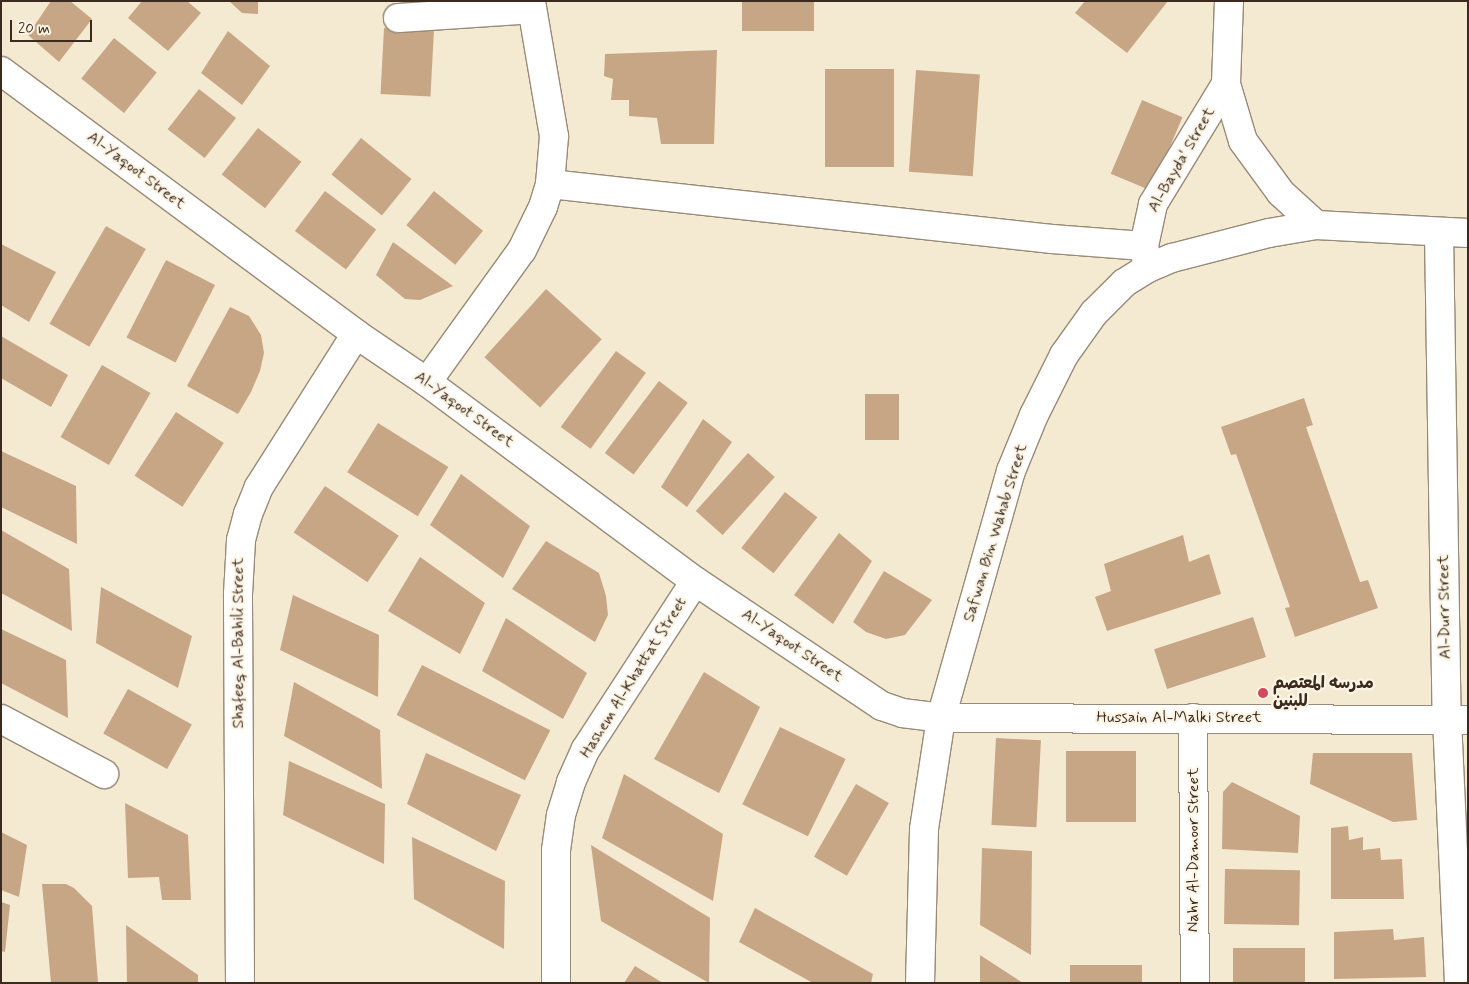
<!DOCTYPE html>
<html>
<head>
<meta charset="utf-8">
<style>
  body { margin:0 }
  #map { position:relative; width:1469px; height:984px; overflow:hidden; background:#f4ead1; font-family:Mynerve,"Playpen Sans Arabic",sans-serif }
  div>[style] { position:absolute }
  [style*='--x'] { left:calc(var(--x)*1px); top:calc(var(--y)*1px); width:calc(var(--w)*1px); rotate:calc(var(--a)*1deg) }
  .building>* { inset:0; background:#c7a685; transform-origin:0 0 }
  .roads { filter:drop-shadow(1px 0 #988a78) drop-shadow(-1px 0 #988a78) drop-shadow(0 1px #988a78) drop-shadow(0 -1px #988a78) }
  .street>* { height:28px; margin:-14px; padding:0 14px; transform-origin:14px; border-radius:14px; background:#fff }
  .dots>* { width:14px; height:14px; translate:-50% -50%; box-sizing:border-box; border:2px solid #fcf5e5; border-radius:50% }
  span { translate:-50% -50%; white-space:nowrap; text-align:center; line-height:1.15; -webkit-text-stroke:4.5px #fcf5e5; paint-order:stroke }
  .street-label { font-size:16px; color:#3b2a1e }
  .poi-label { font-size:16px; color:#3b2a1e; font-weight:700 }
  .left { translate:0 -50%; text-align:left }
  .frame { position:absolute; inset:0; border:2px solid #3b2a1e; pointer-events:none }
  .scale { position:absolute; left:10px; top:20px; width:82px; height:22px; box-sizing:border-box; border:2px solid #3b2a1e; border-top:0; padding-left:6px; font-size:15px; line-height:18px; white-space:nowrap; color:#3b2a1e; -webkit-text-stroke:4px #fcf5e5; paint-order:stroke }
</style>
</head>
<body>
<div id="map">
  <div class="building">
    <div style="clip-path:polygon(51px 1px,70px 1px,92px 19px,59px 62px,28px 35px)"></div>
    <div style="clip-path:polygon(142px 1px,187px 1px,201px 13px,168px 51px,128px 18px)"></div>
    <div style="clip-path:polygon(229px 1px,258px 1px,258px 14px,242px 13px)"></div>
    <div style="left:742px;top:1px;width:72px;height:30px"></div>
    <div style="clip-path:polygon(1085px 1px,1168px 1px,1127px 53px,1075px 13px)"></div>
    <div style="left:384px;top:28px;width:50px;height:66px;rotate:3deg"></div>
    <div style="clip-path:polygon(228px 31px,270px 66px,242px 105px,201px 73px)"></div>
    <div style="left:114px;top:38px;width:55px;height:52px;rotate:39deg"></div>
    <div style="clip-path:polygon(717px 50px,714px 144px,661px 144px,657px 118px,629px 116px,629px 100px,611px 100px,613px 79px,604px 76px,605px 54px)"></div>
    <div style="left:825px;top:69px;width:69px;height:98px"></div>
    <div style="left:916px;top:70px;width:64px;height:102px;rotate:4deg"></div>
    <div style="left:199px;top:89px;width:47px;height:51px;rotate:38deg"></div>
    <div style="left:1142px;top:100px;width:44px;height:80px;rotate:23deg"></div>
    <div style="left:258px;top:128px;width:55px;height:59px;rotate:38deg"></div>
    <div style="left:361px;top:138px;width:65px;height:47px;rotate:39deg"></div>
    <div style="left:325px;top:191px;width:64px;height:50px;rotate:37deg"></div>
    <div style="left:434px;top:191px;width:63px;height:44px;rotate:39deg"></div>
    <div style="left:106px;top:226px;width:46px;height:113px;rotate:30deg"></div>
    <div style="clip-path:polygon(393px 242px,453px 286px,420px 300px,405px 299px,376px 275px)"></div>
    <div style="clip-path:polygon(1px 244px,56px 272px,29px 322px,1px 305px)"></div>
    <div style="left:166px;top:260px;width:55px;height:87px;rotate:27deg"></div>
    <div style="left:546px;top:289px;width:75px;height:92px;rotate:42deg"></div>
    <div style="clip-path:polygon(230px 307px,249px 316px,261px 335px,264px 353px,260px 371px,251px 392px,238px 414px,187px 386px)"></div>
    <div style="clip-path:polygon(1px 336px,68px 375px,51px 407px,1px 378px)"></div>
    <div style="left:616px;top:351px;width:37px;height:94px;rotate:36deg"></div>
    <div style="left:102px;top:365px;width:56px;height:83px;rotate:30deg"></div>
    <div style="left:659px;top:381px;width:36px;height:90px;rotate:37deg"></div>
    <div style="left:865px;top:394px;width:34px;height:46px"></div>
    <div style="clip-path:polygon(1304px 398px,1313px 425px,1306px 427px,1360px 582px,1368px 580px,1378px 608px,1295px 637px,1285px 608px,1290px 607px,1236px 454px,1231px 455px,1221px 427px)"></div>
    <div style="left:176px;top:412px;width:57px;height:76px;rotate:33deg"></div>
    <div style="clip-path:polygon(703px 419px,732px 442px,687px 507px,661px 487px)"></div>
    <div style="left:378px;top:423px;width:83px;height:58px;rotate:32deg"></div>
    <div style="clip-path:polygon(1px 451px,76px 486px,77px 544px,1px 507px)"></div>
    <div style="left:748px;top:453px;width:36px;height:78px;rotate:42deg"></div>
    <div style="clip-path:polygon(461px 474px,530px 526px,503px 578px,430px 525px)"></div>
    <div style="left:325px;top:486px;width:89px;height:56px;rotate:34deg"></div>
    <div style="left:785px;top:492px;width:41px;height:71px;rotate:38deg"></div>
    <div style="clip-path:polygon(1px 530px,69px 569px,72px 631px,1px 593px)"></div>
    <div style="clip-path:polygon(839px 533px,872px 561px,833px 624px,794px 595px)"></div>
    <div style="clip-path:polygon(1183px 535px,1189px 562px,1209px 554px,1221px 594px,1107px 631px,1095px 597px,1111px 591px,1104px 564px)"></div>
    <div style="clip-path:polygon(546px 541px,599px 573px,606px 596px,608px 615px,595px 642px,512px 589px)"></div>
    <div style="clip-path:polygon(420px 557px,485px 603px,460px 654px,388px 611px)"></div>
    <div style="clip-path:polygon(884px 571px,932px 600px,905px 635px,886px 639px,866px 632px,853px 622px)"></div>
    <div style="clip-path:polygon(101px 587px,192px 636px,178px 688px,96px 643px)"></div>
    <div style="clip-path:polygon(293px 595px,379px 635px,378px 697px,280px 650px)"></div>
    <div style="left:1253px;top:617px;width:42px;height:104px;rotate:72deg"></div>
    <div style="clip-path:polygon(506px 618px,587px 673px,563px 719px,482px 671px)"></div>
    <div style="clip-path:polygon(1px 629px,66px 660px,68px 718px,1px 683px)"></div>
    <div style="left:422px;top:665px;width:144px;height:56px;rotate:27deg"></div>
    <div style="clip-path:polygon(704px 672px,760px 707px,719px 793px,654px 759px)"></div>
    <div style="clip-path:polygon(294px 682px,380px 730px,382px 789px,284px 736px)"></div>
    <div style="left:128px;top:689px;width:73px;height:51px;rotate:29deg"></div>
    <div style="left:780px;top:727px;width:73px;height:86px;rotate:26deg"></div>
    <div style="left:996px;top:738px;width:45px;height:87px;rotate:3deg"></div>
    <div style="left:1066px;top:751px;width:70px;height:71px"></div>
    <div style="clip-path:polygon(426px 753px,521px 795px,496px 851px,407px 804px)"></div>
    <div style="clip-path:polygon(1313px 753px,1412px 753px,1417px 820px,1393px 822px,1310px 784px)"></div>
    <div style="clip-path:polygon(289px 761px,385px 804px,384px 864px,283px 815px)"></div>
    <div style="clip-path:polygon(624px 774px,723px 834px,713px 901px,602px 838px)"></div>
    <div style="clip-path:polygon(1232px 782px,1300px 816px,1298px 853px,1222px 849px,1223px 792px)"></div>
    <div style="left:856px;top:784px;width:38px;height:84px;rotate:30deg"></div>
    <div style="clip-path:polygon(125px 803px,188px 835px,191px 900px,162px 900px,159px 877px,128px 878px)"></div>
    <div style="clip-path:polygon(1348px 826px,1349px 840px,1363px 837px,1363px 850px,1380px 848px,1381px 860px,1402px 859px,1404px 899px,1331px 899px,1331px 828px)"></div>
    <div style="clip-path:polygon(1px 832px,27px 845px,19px 897px,1px 890px)"></div>
    <div style="clip-path:polygon(412px 837px,505px 881px,504px 949px,414px 899px)"></div>
    <div style="clip-path:polygon(591px 845px,710px 918px,709px 983px,601px 921px)"></div>
    <div style="clip-path:polygon(982px 848px,1032px 851px,1031px 955px,980px 925px)"></div>
    <div style="left:1225px;top:869px;width:75px;height:55px;rotate:1deg"></div>
    <div style="clip-path:polygon(42px 884px,66px 884px,74px 888px,92px 906px,98px 983px,51px 983px)"></div>
    <div style="clip-path:polygon(1px 902px,10px 905px,5px 952px,1px 951px)"></div>
    <div style="clip-path:polygon(755px 908px,873px 974px,871px 983px,813px 983px,739px 942px)"></div>
    <div style="clip-path:polygon(126px 925px,198px 975px,198px 983px,127px 983px)"></div>
    <div style="clip-path:polygon(1393px 929px,1394px 940px,1424px 937px,1426px 977px,1334px 979px,1334px 932px)"></div>
    <div style="left:1233px;top:948px;width:72px;height:35px"></div>
    <div style="clip-path:polygon(980px 955px,1023px 983px,980px 983px)"></div>
    <div style="left:1070px;top:965px;width:72px;height:18px"></div>
    <div style="clip-path:polygon(635px 966px,663px 983px,624px 983px)"></div>
  </div>
  <div class="roads">
    <div class="street">
      <div style="--x:1229;--y:1;--w:83;--a:92.1"></div>
      <div style="--x:1226;--y:84;--w:59;--a:73.4"></div>
      <div style="--x:1243;--y:141;--w:64;--a:53.8"></div>
      <div style="--x:1281;--y:193;--w:47;--a:42.4"></div>
      <div style="--x:398;--y:18;--w:134;--a:-3.8"></div>
      <div style="--x:1;--y:71;--w:442;--a:36.5"></div>
      <div style="--x:356;--y:334;--w:86;--a:34.1"></div>
      <div style="--x:427;--y:382;--w:334;--a:36.6"></div>
      <div style="--x:695;--y:581;--w:225;--a:33.8"></div>
      <div style="--x:882;--y:706;--w:21;--a:19"></div>
      <div style="--x:902;--y:713;--w:39;--a:7"></div>
      <div style="--x:941;--y:718;--w:527;--a:0.22"></div>
      <div style="--x:550;--y:184;--w:505;--a:6.25"></div>
      <div style="--x:1052;--y:239;--w:92;--a:4.4"></div>
      <div style="--x:1439;--y:232;--w:487;--a:89.1"></div>
      <div style="--x:1447;--y:719;--w:264;--a:87.4"></div>
      <div style="--x:1147;--y:263;--w:17;--a:-100"></div>
      <div style="--x:1144;--y:246;--w:43;--a:-77.9"></div>
      <div style="--x:1153;--y:204;--w:140;--a:-58.7"></div>
      <div style="--x:427;--y:382;--w:163;--a:-54.3"></div>
      <div style="--x:522;--y:250;--w:48;--a:-64"></div>
      <div style="--x:543;--y:207;--w:24;--a:-73"></div>
      <div style="--x:550;--y:184;--w:48;--a:-85.2"></div>
      <div style="--x:554;--y:136;--w:137;--a:-99.7"></div>
      <div style="--x:1193;--y:718;--w:265;--a:89.6"></div>
      <div style="--x:1;--y:719;--w:117;--a:28.1"></div>
      <div style="--x:240;--y:983;--w:389;--a:-90.3"></div>
      <div style="--x:238;--y:594;--w:54;--a:-86.8"></div>
      <div style="--x:241;--y:540;--w:27;--a:-75"></div>
      <div style="--x:248;--y:514;--w:29;--a:-68"></div>
      <div style="--x:259;--y:487;--w:181;--a:-57.6"></div>
      <div style="--x:556;--y:983;--w:133;--a:-90"></div>
      <div style="--x:556;--y:850;--w:35;--a:-82"></div>
      <div style="--x:561;--y:815;--w:34;--a:-73"></div>
      <div style="--x:571;--y:782;--w:36;--a:-66"></div>
      <div style="--x:586;--y:749;--w:200;--a:-57"></div>
      <div style="--x:920;--y:983;--w:154;--a:-88.5"></div>
      <div style="--x:924;--y:829;--w:112;--a:-81.3"></div>
      <div style="--x:941;--y:718;--w:257;--a:-74.2"></div>
      <div style="--x:1011;--y:471;--w:61;--a:-67.7"></div>
      <div style="--x:1034;--y:415;--w:67;--a:-63.4"></div>
      <div style="--x:1064;--y:355;--w:52;--a:-54.5"></div>
      <div style="--x:1094;--y:313;--w:42;--a:-45"></div>
      <div style="--x:1124;--y:283;--w:28;--a:-32"></div>
      <div style="--x:1148;--y:268;--w:26;--a:-23"></div>
      <div style="--x:1172;--y:258;--w:100;--a:-14.5"></div>
      <div style="--x:1269;--y:233;--w:48;--a:-9.7"></div>
      <div style="--x:1316;--y:225;--w:152;--a:3"></div>
    </div>
  </div>
  <div class="dots">
    <div style="left:1263px;top:693px;background:#d1495b"></div>
  </div>
  <div class="street-label">
    <span style="left:1182px;top:160px;rotate:-60deg">Al-Bayda' Street</span>
    <span style="left:136px;top:171px;rotate:37deg">Al-Yaqoot Street</span>
    <span style="left:464px;top:410px;rotate:36deg">Al-Yaqoot Street</span>
    <span style="left:996px;top:533px;rotate:-73deg">Safwan Bin Wahab Street</span>
    <span style="left:1445px;top:607px;rotate:-91deg">Al-Durr Street</span>
    <span style="left:239px;top:643px;rotate:-90deg">Shafeeq Al-Bahili Street</span>
    <span style="left:792px;top:646px;rotate:34deg">Al-Yaqoot Street</span>
    <span style="left:634px;top:678px;rotate:-58deg">Hashem Al-Khattat Street</span>
    <span style="left:1179px;top:718px">Hussain Al-Malki Street</span>
    <span style="left:1194px;top:850px;rotate:-90deg">Nahr Al-Damoor Street</span>
  </div>
  <div class="poi-label">
    <span class="left" style="left:1273px;top:693px">مدرسه المعتصم<br>للبنين</span>
  </div>
  <div class="frame"></div>
  <div class="scale">20 m</div>
</div>
</body>
</html>
